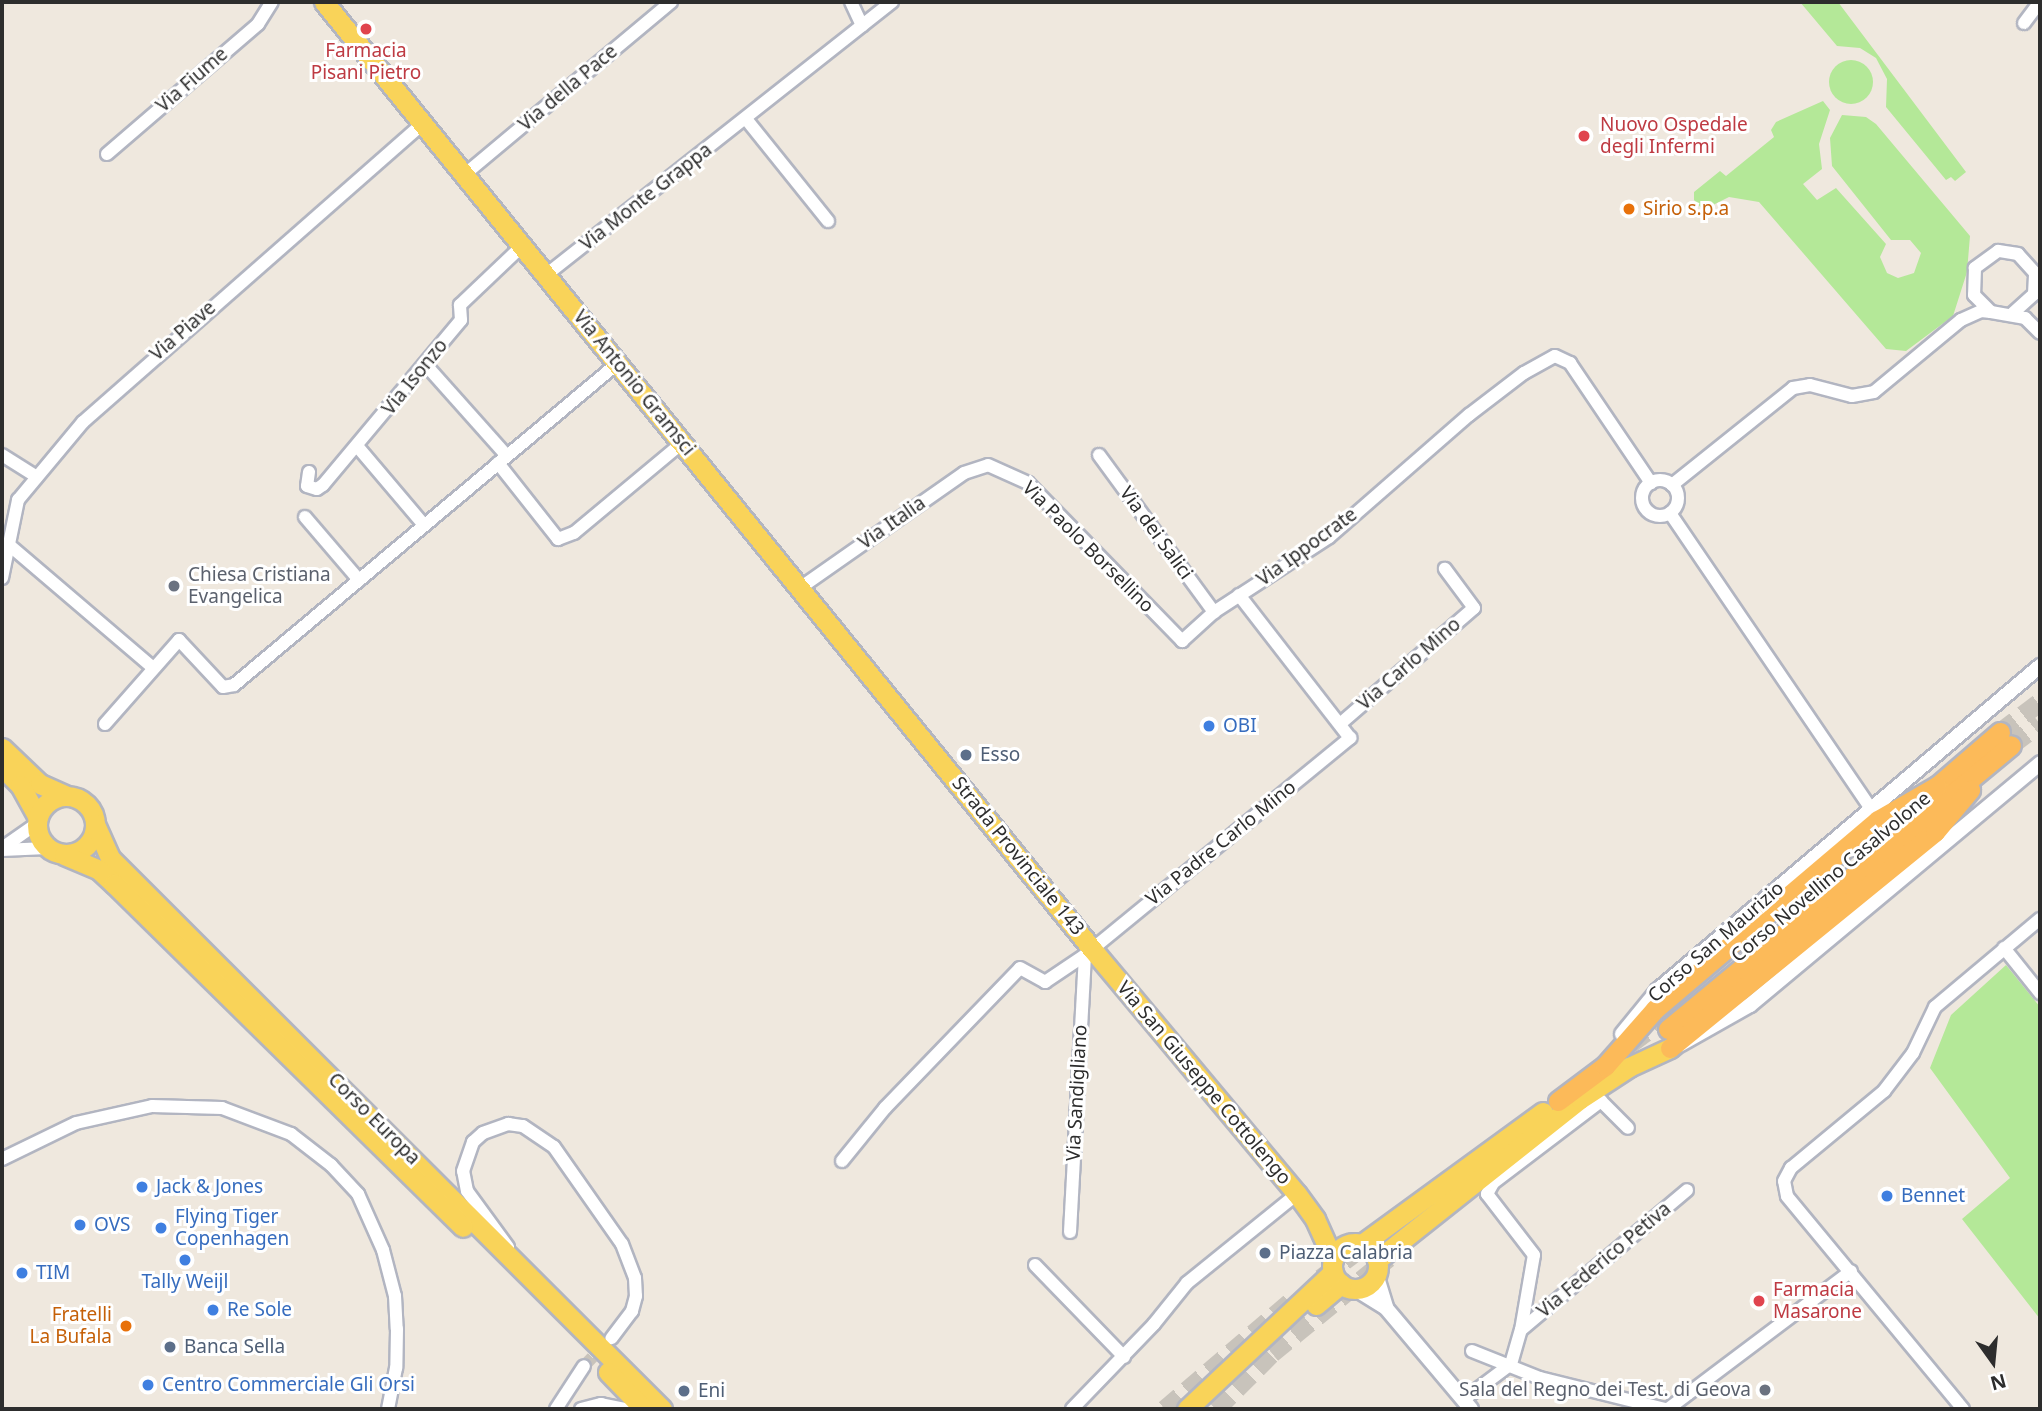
<!DOCTYPE html>
<html>
<head>
<meta charset="utf-8">
<style>
  body { margin:0 }
  #map { position:relative; width:2042px; height:1411px; overflow:hidden; background:#efe8de; font-family:"Noto Sans",sans-serif }
  div>[style] { position:absolute }
  [style*='--x'] { left:calc(var(--x)*1px); top:calc(var(--y)*1px); width:calc(var(--w)*1px); rotate:calc(var(--a)*1deg) }
  .green>* { inset:0; background:#b4e898 }
  .round { border-radius:50% }
  .minor-tunnel>* { height:12px; margin-top:-6px; transform-origin:0; background:repeating-linear-gradient(90deg,#c8c3bb 0 12px,transparent 0 18px) }
  .trunk-tunnel>* { height:19px; margin-top:-9.5px; transform-origin:0; background:repeating-linear-gradient(90deg,#c8c3bb 0 19px,transparent 0 29px) }
  .roads { filter:drop-shadow(2px 0 #b2b5c1) drop-shadow(-2px 0 #b2b5c1) drop-shadow(0 2px #b2b5c1) drop-shadow(0 -2px #b2b5c1) }
  .minor>* { height:12px; margin:-6px; padding:0 6px; transform-origin:6px; border-radius:6px; background:#fff }
  .minor>.ring { margin:-6px; padding:0; box-sizing:content-box; background:none; border:12px solid #fff; border-radius:50% }
  .tertiary>* { height:14px; margin:-7px; padding:0 7px; transform-origin:7px; border-radius:7px; background:#fff }
  .primary>* { height:19px; margin:-9.5px; padding:0 9.5px; transform-origin:9.5px; border-radius:9.5px; background:#f9d359 }
  .primary>.ring { margin:-9.5px; padding:0; box-sizing:content-box; background:none; border:19px solid #f9d359; border-radius:50% }
  .trunk>* { height:19px; margin:-9.5px; padding:0 9.5px; transform-origin:9.5px; border-radius:9.5px; background:#fcba59 }
  .dots>* { width:19px; height:19px; translate:-50% -50%; box-sizing:border-box; border:4px solid #fff; border-radius:50% }
  span { translate:-50% -50%; white-space:nowrap; text-align:center; line-height:1.15; -webkit-text-stroke:6px #fff; paint-order:stroke }
  .health-label { font-size:19px; color:#be3a42 }
  .left { translate:0 -50%; text-align:left }
  .street-label { font-size:19px; color:#2d2d2d }
  .food-label { font-size:19px; color:#c56008 }
  .right { translate:-100% -50%; text-align:right }
  .worship-label { font-size:19px; color:#5b616d }
  .shop-label { font-size:19px; color:#366cbe }
  .service-label { font-size:19px; color:#4e5e75 }
  .frame { position:absolute; inset:0; border:4px solid #2d2d2d; pointer-events:none }
  .north { position:absolute; left:1958px; top:1327px; width:70px; height:70px; -webkit-text-stroke:5px #fff; paint-order:stroke; rotate:165deg; font-size:19px; font-weight:700; line-height:28px; text-align:center; color:#2d2d2d }
  .north::after { content:''; display:block; margin:auto; width:24px; height:32px; background:#2d2d2d; clip-path:polygon(50% 0,100% 100%,50% 72%,0 100%) }
</style>
</head>
<body>
<div id="map">
  <div class="green">
    <div style="clip-path:polygon(1800px 2px,1838px 2px,1966px 172px,1955px 181px,1951px 177px,1946px 180px,1886px 107px,1887px 79px,1876px 58px,1860px 48px,1837px 46px)"></div>
    <div class="round" style="left:1829px;top:60px;width:44px;height:44px"></div>
    <div style="clip-path:polygon(1823px 101px,1830px 110px,1819px 144px,1822px 169px,1803px 184px,1817px 200px,1836px 188px,1886px 244px,1880px 257px,1887px 273px,1898px 278px,1914px 273px,1921px 253px,1910px 240px,1891px 240px,1832px 166px,1830px 138px,1842px 115px,1866px 117px,1876px 124px,1970px 236px,1967px 272px,1953px 316px,1906px 351px,1886px 349px,1759px 202px,1729px 197px,1703px 210px,1694px 200px,1694px 192px,1720px 171px,1726px 176px,1774px 137px,1771px 130px,1776px 122px)"></div>
    <div style="clip-path:polygon(2006px 965px,2040px 1007px,2040px 1319px,1962px 1219px,2010px 1178px,1930px 1068px,1951px 1015px)"></div>
  </div>
  <div class="minor-tunnel">
    <div style="--x:584;--y:1366;--w:32;--a:-46"></div>
  </div>
  <div class="trunk-tunnel">
    <div style="--x:2000;--y:732;--w:50;--a:-36.9"></div>
    <div style="--x:2011;--y:745;--w:36;--a:-37"></div>
    <div style="--x:1630;--y:1044;--w:38;--a:-37"></div>
    <div style="--x:1321;--y:1278;--w:71;--a:-37"></div>
    <div style="--x:1165;--y:1409;--w:170;--a:-40.5"></div>
    <div style="--x:1216;--y:1409;--w:79;--a:-45"></div>
    <div style="--x:1272;--y:1353;--w:150;--a:-39.3"></div>
  </div>
  <div class="roads">
    <div class="minor">
      <div style="--x:851;--y:2;--w:26;--a:65"></div>
      <div style="--x:2024;--y:23;--w:26;--a:-53"></div>
      <div style="--x:746;--y:119;--w:131;--a:51.2"></div>
      <div style="--x:107;--y:154;--w:199;--a:-40.7"></div>
      <div style="--x:258;--y:24;--w:26;--a:-58"></div>
      <div style="--x:464;--y:175;--w:270;--a:-39.9"></div>
      <div style="--x:546;--y:275;--w:441;--a:-38.3"></div>
      <div style="--x:2013;--y:313;--w:28;--a:-42"></div>
      <div style="--x:2034;--y:294;--w:21;--a:-87"></div>
      <div style="--x:2035;--y:273;--w:25;--a:-132"></div>
      <div style="--x:2018;--y:254;--w:20;--a:-171"></div>
      <div style="--x:1998;--y:251;--w:29;--a:144"></div>
      <div style="--x:1975;--y:268;--w:27;--a:92"></div>
      <div style="--x:1974;--y:295;--w:24;--a:45"></div>
      <div style="--x:1991;--y:312;--w:35;--a:10"></div>
      <div style="--x:2025;--y:318;--w:21;--a:45"></div>
      <div style="--x:425;--y:364;--w:123;--a:48.3"></div>
      <div style="--x:357;--y:446;--w:104;--a:49.7"></div>
      <div style="--x:2;--y:455;--w:41;--a:32.2"></div>
      <div style="--x:1099;--y:455;--w:195;--a:53.8"></div>
      <div style="--x:498;--y:463;--w:97;--a:51.7"></div>
      <div style="--x:558;--y:539;--w:17;--a:-21"></div>
      <div style="--x:574;--y:533;--w:141;--a:-39.8"></div>
      <div style="--x:309;--y:472;--w:14;--a:98"></div>
      <div style="--x:307;--y:486;--w:10;--a:17"></div>
      <div style="--x:317;--y:489;--w:7;--a:-34"></div>
      <div style="--x:323;--y:485;--w:215;--a:-50.1"></div>
      <div style="--x:461;--y:320;--w:15;--a:-94"></div>
      <div style="--x:460;--y:305;--w:86;--a:-43.6"></div>
      <div class="ring" style="left:1642px;top:480px;width:24px;height:24px"></div>
      <div style="--x:1672;--y:485;--w:155;--a:-38.7"></div>
      <div style="--x:1793;--y:388;--w:17;--a:-10"></div>
      <div style="--x:1810;--y:385;--w:43;--a:14.7"></div>
      <div style="--x:1852;--y:396;--w:22;--a:-10"></div>
      <div style="--x:1874;--y:392;--w:113;--a:-39.6"></div>
      <div style="--x:1961;--y:320;--w:22;--a:-24"></div>
      <div style="--x:1981;--y:311;--w:10;--a:6"></div>
      <div style="--x:1670;--y:513;--w:358;--a:55.8"></div>
      <div style="--x:305;--y:517;--w:83;--a:49.4"></div>
      <div style="--x:8;--y:544;--w:191;--a:40.5"></div>
      <div style="--x:2;--y:578;--w:80;--a:-78.4"></div>
      <div style="--x:18;--y:500;--w:102;--a:-50.2"></div>
      <div style="--x:83;--y:422;--w:451;--a:-41.3"></div>
      <div style="--x:800;--y:588;--w:200;--a:-35"></div>
      <div style="--x:964;--y:473;--w:25;--a:-18"></div>
      <div style="--x:988;--y:465;--w:44;--a:24.2"></div>
      <div style="--x:1028;--y:483;--w:221;--a:45.7"></div>
      <div style="--x:1182;--y:641;--w:43;--a:-42.2"></div>
      <div style="--x:1214;--y:612;--w:137;--a:-33.1"></div>
      <div style="--x:1329;--y:537;--w:186;--a:-41.1"></div>
      <div style="--x:1469;--y:415;--w:69;--a:-37.4"></div>
      <div style="--x:1524;--y:373;--w:35;--a:-29"></div>
      <div style="--x:1555;--y:356;--w:17;--a:25"></div>
      <div style="--x:1570;--y:363;--w:145;--a:56"></div>
      <div style="--x:105;--y:724;--w:112;--a:-48.6"></div>
      <div style="--x:179;--y:640;--w:64;--a:46.9"></div>
      <div style="--x:223;--y:687;--w:11;--a:-10"></div>
      <div style="--x:234;--y:685;--w:501;--a:-39.98"></div>
      <div style="--x:1340;--y:724;--w:177;--a:-40.9"></div>
      <div style="--x:1474;--y:608;--w:49;--a:-126.6"></div>
      <div style="--x:5;--y:846;--w:38;--a:-35"></div>
      <div style="--x:2;--y:850;--w:45;--a:-2.5"></div>
      <div style="--x:2004;--y:948;--w:58;--a:51.3"></div>
      <div style="--x:2;--y:1159;--w:82;--a:-25.9"></div>
      <div style="--x:76;--y:1123;--w:78;--a:-12.6"></div>
      <div style="--x:152;--y:1106;--w:70;--a:1.6"></div>
      <div style="--x:222;--y:1108;--w:74;--a:20.6"></div>
      <div style="--x:291;--y:1134;--w:51;--a:37.8"></div>
      <div style="--x:331;--y:1165;--w:40;--a:47"></div>
      <div style="--x:358;--y:1194;--w:61;--a:65.9"></div>
      <div style="--x:383;--y:1250;--w:48;--a:75.4"></div>
      <div style="--x:395;--y:1296;--w:33;--a:87"></div>
      <div style="--x:397;--y:1329;--w:39;--a:91"></div>
      <div style="--x:396;--y:1368;--w:42;--a:101"></div>
      <div style="--x:842;--y:1161;--w:68;--a:-50.9"></div>
      <div style="--x:885;--y:1108;--w:194;--a:-46"></div>
      <div style="--x:1020;--y:968;--w:29;--a:29"></div>
      <div style="--x:1045;--y:982;--w:48;--a:-34"></div>
      <div style="--x:1085;--y:955;--w:343;--a:-39.3"></div>
      <div style="--x:1350;--y:738;--w:181;--a:-127.8"></div>
      <div style="--x:1070;--y:1232;--w:277;--a:-86.9"></div>
      <div style="--x:508;--y:1247;--w:69;--a:-126.2"></div>
      <div style="--x:467;--y:1191;--w:20;--a:-101"></div>
      <div style="--x:463;--y:1171;--w:31;--a:-71"></div>
      <div style="--x:473;--y:1142;--w:13;--a:-42"></div>
      <div style="--x:483;--y:1133;--w:27;--a:-20"></div>
      <div style="--x:508;--y:1124;--w:15;--a:8"></div>
      <div style="--x:523;--y:1126;--w:37;--a:34"></div>
      <div style="--x:554;--y:1147;--w:118;--a:55"></div>
      <div style="--x:622;--y:1244;--w:36;--a:69"></div>
      <div style="--x:635;--y:1278;--w:18;--a:87"></div>
      <div style="--x:636;--y:1296;--w:16;--a:105"></div>
      <div style="--x:632;--y:1311;--w:34;--a:127"></div>
      <div style="--x:1035;--y:1265;--w:128;--a:45.9"></div>
      <div style="--x:1521;--y:1330;--w:76;--a:-80.2"></div>
      <div style="--x:1534;--y:1255;--w:77;--a:-127.6"></div>
      <div style="--x:1487;--y:1194;--w:13;--a:-61"></div>
      <div style="--x:1493;--y:1183;--w:136;--a:-37.2"></div>
      <div style="--x:1601;--y:1101;--w:38;--a:45"></div>
      <div style="--x:1472;--y:1351;--w:73;--a:21.7"></div>
      <div style="--x:1540;--y:1378;--w:129;--a:13.9"></div>
      <div style="--x:1463;--y:1400;--w:60;--a:-36.9"></div>
      <div style="--x:1511;--y:1364;--w:35;--a:-74"></div>
      <div style="--x:1521;--y:1330;--w:217;--a:-40.1"></div>
      <div style="--x:556;--y:1409;--w:51;--a:-56.9"></div>
      <div style="--x:581;--y:1409;--w:21;--a:-14"></div>
      <div style="--x:601;--y:1404;--w:24;--a:12"></div>
      <div style="--x:1072;--y:1409;--w:118;--a:-46"></div>
      <div style="--x:1154;--y:1324;--w:53;--a:-51.2"></div>
      <div style="--x:1187;--y:1283;--w:141;--a:-39"></div>
      <div style="--x:1668;--y:1409;--w:229;--a:-37"></div>
      <div style="--x:1963;--y:1409;--w:276;--a:-129.6"></div>
      <div style="--x:1787;--y:1196;--w:15;--a:-101"></div>
      <div style="--x:1784;--y:1181;--w:15;--a:-62"></div>
      <div style="--x:1791;--y:1168;--w:121;--a:-39.6"></div>
      <div style="--x:1884;--y:1091;--w:48;--a:-52.7"></div>
      <div style="--x:1913;--y:1053;--w:51;--a:-64.4"></div>
      <div style="--x:1935;--y:1007;--w:137;--a:-40"></div>
    </div>
    <div class="tertiary">
      <div style="--x:1622;--y:1034;--w:57;--a:-50.7"></div>
      <div style="--x:1658;--y:990;--w:501;--a:-40.3"></div>
      <div style="--x:1681;--y:1044;--w:79;--a:-29.5"></div>
      <div style="--x:1750;--y:1005;--w:378;--a:-39.8"></div>
      <div style="--x:1376;--y:1274;--w:34;--a:73"></div>
      <div style="--x:1354;--y:1288;--w:38;--a:32"></div>
      <div style="--x:1386;--y:1308;--w:132;--a:49.9"></div>
    </div>
    <div class="primary">
      <div style="--x:324;--y:2;--w:1219;--a:50.96"></div>
      <div style="--x:1092;--y:949;--w:319;--a:50.1"></div>
      <div style="--x:1297;--y:1194;--w:31;--a:54"></div>
      <div style="--x:1315;--y:1219;--w:44;--a:65.8"></div>
      <div style="--x:2;--y:748;--w:52;--a:43.5"></div>
      <div style="--x:40;--y:784;--w:27;--a:24"></div>
      <div style="--x:2;--y:767;--w:25;--a:45"></div>
      <div style="--x:20;--y:785;--w:35;--a:61"></div>
      <div class="ring" style="left:37px;top:796px;width:39px;height:39px"></div>
      <div style="--x:95;--y:824;--w:37;--a:66"></div>
      <div style="--x:110;--y:858;--w:780;--a:44.95"></div>
      <div style="--x:64;--y:855;--w:38;--a:23"></div>
      <div style="--x:99;--y:870;--w:21;--a:43"></div>
      <div style="--x:114;--y:884;--w:489;--a:44.5"></div>
      <div class="ring" style="left:1332px;top:1243px;width:27px;height:27px"></div>
      <div style="--x:1362;--y:1244;--w:224;--a:-36.1"></div>
      <div style="--x:1377;--y:1260;--w:259;--a:-38.4"></div>
      <div style="--x:1580;--y:1099;--w:59;--a:-33.1"></div>
      <div style="--x:1629;--y:1067;--w:45;--a:-24.9"></div>
      <div style="--x:1316;--y:1305;--w:33;--a:-40"></div>
      <div style="--x:608;--y:1372;--w:52;--a:45.8"></div>
      <div style="--x:1187;--y:1409;--w:200;--a:-43.2"></div>
    </div>
    <div class="trunk">
      <div style="--x:1928;--y:794;--w:95;--a:-40.7"></div>
      <div style="--x:1668;--y:1029;--w:445;--a:-39.6"></div>
      <div style="--x:1670;--y:1048;--w:342;--a:-39.2"></div>
      <div style="--x:1935;--y:832;--w:55;--a:-50.2"></div>
      <div style="--x:1558;--y:1101;--w:59;--a:-36.7"></div>
      <div style="--x:1605;--y:1066;--w:76;--a:-48.7"></div>
      <div style="--x:1655;--y:1009;--w:292;--a:-40.3"></div>
      <div style="--x:1878;--y:820;--w:68;--a:-30"></div>
    </div>
  </div>
  <div class="dots">
    <div style="left:366px;top:29px;background:#e0444e"></div>
    <div style="left:1584px;top:136px;background:#e0444e"></div>
    <div style="left:1629px;top:209px;background:#e8710a"></div>
    <div style="left:174px;top:586px;background:#6b7280"></div>
    <div style="left:1209px;top:726px;background:#3f7fe0"></div>
    <div style="left:966px;top:755px;background:#5c6f8a"></div>
    <div style="left:142px;top:1187px;background:#3f7fe0"></div>
    <div style="left:1887px;top:1196px;background:#3f7fe0"></div>
    <div style="left:80px;top:1225px;background:#3f7fe0"></div>
    <div style="left:161px;top:1228px;background:#3f7fe0"></div>
    <div style="left:1265px;top:1253px;background:#5c6f8a"></div>
    <div style="left:185px;top:1260px;background:#3f7fe0"></div>
    <div style="left:22px;top:1273px;background:#3f7fe0"></div>
    <div style="left:1759px;top:1301px;background:#e0444e"></div>
    <div style="left:213px;top:1310px;background:#3f7fe0"></div>
    <div style="left:126px;top:1326px;background:#e8710a"></div>
    <div style="left:170px;top:1347px;background:#5c6f8a"></div>
    <div style="left:148px;top:1385px;background:#3f7fe0"></div>
    <div style="left:1765px;top:1390px;background:#6b7280"></div>
    <div style="left:684px;top:1391px;background:#5c6f8a"></div>
  </div>
  <div class="health-label">
    <span style="left:366px;top:62px">Farmacia<br>Pisani Pietro</span>
    <span class="left" style="left:1600px;top:136px">Nuovo Ospedale<br>degli Infermi</span>
    <span class="left" style="left:1773px;top:1301px">Farmacia<br>Masarone</span>
  </div>
  <div class="street-label">
    <span style="left:192px;top:80px;rotate:-41deg">Via Fiume</span>
    <span style="left:568px;top:88px;rotate:-40deg">Via della Pace</span>
    <span style="left:646px;top:197px;rotate:-38deg">Via Monte Grappa</span>
    <span style="left:183px;top:331px;rotate:-41deg">Via Piave</span>
    <span style="left:415px;top:377px;rotate:-51deg">Via Isonzo</span>
    <span style="left:634px;top:383px;rotate:51deg">Via Antonio Gramsci</span>
    <span style="left:892px;top:523px;rotate:-35deg">Via Italia</span>
    <span style="left:1156px;top:533px;rotate:54deg">Via dei Salici</span>
    <span style="left:1088px;top:547px;rotate:45deg">Via Paolo Borsellino</span>
    <span style="left:1307px;top:547px;rotate:-36deg">Via Ippocrate</span>
    <span style="left:1409px;top:664px;rotate:-41deg">Via Carlo Mino</span>
    <span style="left:1221px;top:843px;rotate:-39deg">Via Padre Carlo Mino</span>
    <span style="left:1018px;top:856px;rotate:51deg">Strada Provinciale 143</span>
    <span style="left:1831px;top:877px;rotate:-40deg">Corso Novellino Casalvolone</span>
    <span style="left:1716px;top:942px;rotate:-41deg">Corso San Maurizio</span>
    <span style="left:1204px;top:1083px;rotate:50deg">Via San Giuseppe Cottolengo</span>
    <span style="left:1077px;top:1093px;rotate:-87deg">Via Sandigliano</span>
    <span style="left:374px;top:1119px;rotate:45deg">Corso Europa</span>
    <span style="left:1604px;top:1260px;rotate:-40deg">Via Federico Petiva</span>
  </div>
  <div class="food-label">
    <span class="left" style="left:1643px;top:209px">Sirio s.p.a</span>
    <span class="right" style="left:112px;top:1326px">Fratelli<br>La Bufala</span>
  </div>
  <div class="worship-label">
    <span class="left" style="left:188px;top:586px">Chiesa Cristiana<br>Evangelica</span>
    <span class="right" style="left:1751px;top:1390px">Sala del Regno dei Test. di Geova</span>
  </div>
  <div class="shop-label">
    <span class="left" style="left:1223px;top:726px">OBI</span>
    <span class="left" style="left:156px;top:1187px">Jack &amp; Jones</span>
    <span class="left" style="left:1901px;top:1196px">Bennet</span>
    <span class="left" style="left:175px;top:1228px">Flying Tiger<br>Copenhagen</span>
    <span class="left" style="left:94px;top:1225px">OVS</span>
    <span class="left" style="left:36px;top:1273px">TIM</span>
    <span style="left:185px;top:1282px">Tally Weijl</span>
    <span class="left" style="left:227px;top:1310px">Re Sole</span>
    <span class="left" style="left:162px;top:1385px">Centro Commerciale Gli Orsi</span>
  </div>
  <div class="service-label">
    <span class="left" style="left:980px;top:755px">Esso</span>
    <span class="left" style="left:1279px;top:1253px">Piazza Calabria</span>
    <span class="left" style="left:184px;top:1347px">Banca Sella</span>
    <span class="left" style="left:698px;top:1391px">Eni</span>
  </div>
  <div class="frame"></div>
  <div class="north">N</div>
</div>
</body>
</html>
